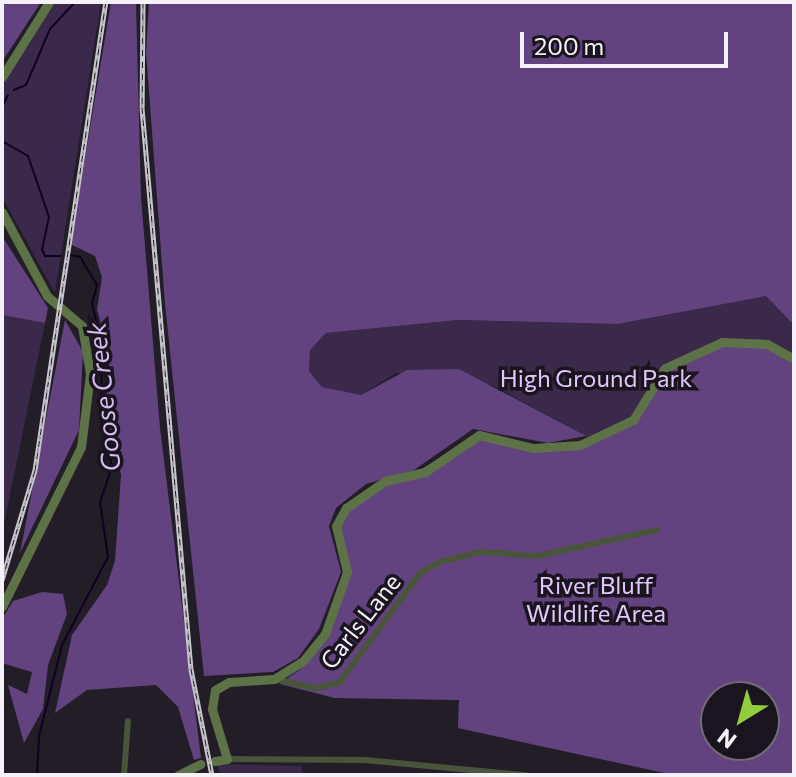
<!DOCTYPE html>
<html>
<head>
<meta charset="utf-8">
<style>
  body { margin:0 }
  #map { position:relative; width:796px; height:777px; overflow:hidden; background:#221d27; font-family:Commissioner,sans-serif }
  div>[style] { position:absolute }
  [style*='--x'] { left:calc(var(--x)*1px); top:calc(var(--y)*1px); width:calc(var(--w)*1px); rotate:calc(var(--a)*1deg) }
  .green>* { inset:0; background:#3a294a }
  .forest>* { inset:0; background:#62437f }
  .stream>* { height:2px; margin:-1px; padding:0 1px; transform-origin:1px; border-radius:1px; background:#102 }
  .street>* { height:6px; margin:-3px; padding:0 3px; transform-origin:3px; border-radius:3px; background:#48553a }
  .secondary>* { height:9px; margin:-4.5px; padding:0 4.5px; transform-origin:4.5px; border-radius:4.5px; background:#5e7247 }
  .rail>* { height:5px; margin-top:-2.5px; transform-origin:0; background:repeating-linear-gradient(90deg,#19141d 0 6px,#cac6ce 0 12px); box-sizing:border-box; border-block:2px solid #cac6ce }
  span { translate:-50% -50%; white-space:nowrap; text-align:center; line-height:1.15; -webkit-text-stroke:7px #19141d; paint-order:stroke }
  .park-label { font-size:24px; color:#e1c7fd }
  .street-label { font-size:24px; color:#f4f1f8 }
  .water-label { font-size:26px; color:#d6bcf2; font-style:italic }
  .frame { position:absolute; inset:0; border:4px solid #f4f1f8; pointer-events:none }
  .north { position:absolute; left:700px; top:681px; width:80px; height:80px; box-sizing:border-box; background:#19141d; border:2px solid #716c75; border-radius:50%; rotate:217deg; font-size:22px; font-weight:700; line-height:32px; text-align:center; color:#f4f1f8 }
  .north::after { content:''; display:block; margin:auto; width:28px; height:36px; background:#93cc3d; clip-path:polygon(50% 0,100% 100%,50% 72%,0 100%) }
  .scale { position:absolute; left:520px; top:32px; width:208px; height:36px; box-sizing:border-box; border:4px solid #f4f1f8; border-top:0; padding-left:10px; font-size:24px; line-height:28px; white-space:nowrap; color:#f4f1f8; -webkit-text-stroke:6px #19141d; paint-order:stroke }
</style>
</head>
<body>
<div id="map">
  <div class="green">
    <div style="clip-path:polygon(55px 2px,101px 2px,55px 293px,2px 197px,2px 85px)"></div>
    <div style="clip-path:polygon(evenodd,767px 296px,794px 325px,794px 775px,674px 775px,458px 728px,459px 700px,335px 698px,280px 684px,533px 448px,591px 439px,492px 385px,396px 373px,361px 395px,322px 387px,309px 371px,310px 350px,326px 333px,458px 320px,618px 324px,767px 296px,716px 697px,764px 697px,764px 745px,716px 745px,716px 697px)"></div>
    <div style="clip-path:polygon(2px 315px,45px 323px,2px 534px)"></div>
    <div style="clip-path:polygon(217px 764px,301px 766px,303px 775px,220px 775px)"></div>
  </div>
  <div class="forest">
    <div style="clip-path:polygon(2px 2px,41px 2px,2px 62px)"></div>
    <div style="clip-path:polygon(111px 2px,136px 2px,141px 197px,160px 428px,201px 758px,194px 760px,178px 707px,156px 685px,87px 690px,55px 713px,72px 635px,107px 585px,115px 561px,121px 475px,105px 410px,110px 356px,97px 310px,102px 277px,95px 256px,72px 245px,72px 236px)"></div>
    <div style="clip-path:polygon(149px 2px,794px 2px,794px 325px,766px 296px,618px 324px,458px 320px,326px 333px,310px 350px,309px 371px,322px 387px,361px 395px,407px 370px,459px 369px,586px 436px,548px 443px,473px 429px,414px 470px,366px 484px,336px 508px,329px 526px,341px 572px,319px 629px,298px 658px,273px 672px,204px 676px,165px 304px,146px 52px)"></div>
    <div style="clip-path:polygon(2px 236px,48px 308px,45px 323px,2px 315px)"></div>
    <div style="clip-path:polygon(65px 320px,83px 352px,79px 430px,20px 553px)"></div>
    <div style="clip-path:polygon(evenodd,751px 341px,794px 359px,794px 775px,674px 775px,458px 728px,459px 700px,335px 698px,280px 684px,301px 669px,325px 634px,347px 573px,336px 526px,342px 514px,385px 481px,408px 477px,479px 435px,533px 448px,580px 445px,633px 420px,658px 376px,692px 352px,751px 341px,716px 697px,764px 697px,764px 745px,716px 745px,716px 697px)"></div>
    <div style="clip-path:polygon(42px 592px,63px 594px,67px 614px,48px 665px,43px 709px,24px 743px,8px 685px,27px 694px,32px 672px,2px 663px,2px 619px,13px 601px)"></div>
  </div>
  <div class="stream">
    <div style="--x:14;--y:90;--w:13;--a:-23"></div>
    <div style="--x:26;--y:85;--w:61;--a:-66.8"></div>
    <div style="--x:50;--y:29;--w:37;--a:-47"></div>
    <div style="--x:2;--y:107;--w:13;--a:-63"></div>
    <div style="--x:2;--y:121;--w:16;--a:90"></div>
    <div style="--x:2;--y:141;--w:30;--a:30"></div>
    <div style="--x:28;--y:156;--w:65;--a:71"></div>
    <div style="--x:49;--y:217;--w:33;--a:102"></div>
    <div style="--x:42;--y:249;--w:8;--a:67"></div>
    <div style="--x:45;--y:256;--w:16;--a:0"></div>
    <div style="--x:37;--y:775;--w:39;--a:-87"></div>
    <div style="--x:39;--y:736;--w:94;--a:-75.8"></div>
    <div style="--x:62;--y:645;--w:99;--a:-62.4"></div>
    <div style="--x:108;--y:557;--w:56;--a:-98.3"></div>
    <div style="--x:100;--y:502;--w:37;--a:-71"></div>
    <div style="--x:112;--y:467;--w:52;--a:-103.2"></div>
    <div style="--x:100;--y:416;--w:65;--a:-87.4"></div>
    <div style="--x:103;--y:351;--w:49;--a:-102.9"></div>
    <div style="--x:92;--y:303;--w:19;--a:-74"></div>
    <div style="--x:97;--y:285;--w:33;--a:-121"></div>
    <div style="--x:80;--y:257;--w:10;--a:-169"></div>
  </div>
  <div class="street">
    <div style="--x:274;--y:679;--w:42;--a:12.4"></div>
    <div style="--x:315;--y:688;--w:25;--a:-12"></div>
    <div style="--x:339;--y:683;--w:137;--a:-53.6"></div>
    <div style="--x:420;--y:573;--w:23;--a:-29"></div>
    <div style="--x:440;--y:562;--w:41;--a:-14"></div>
    <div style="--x:480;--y:552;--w:57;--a:4"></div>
    <div style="--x:537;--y:556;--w:123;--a:-12.2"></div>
    <div style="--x:227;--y:759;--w:138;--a:0.4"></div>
    <div style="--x:365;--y:760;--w:161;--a:5.4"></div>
    <div style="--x:124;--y:775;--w:54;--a:-85.8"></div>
  </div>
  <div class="secondary">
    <div style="--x:2;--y:77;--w:89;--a:-57.9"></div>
    <div style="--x:2;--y:212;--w:95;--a:61.8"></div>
    <div style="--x:47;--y:296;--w:46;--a:40.6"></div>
    <div style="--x:82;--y:326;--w:49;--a:80.5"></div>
    <div style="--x:90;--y:374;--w:74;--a:97"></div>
    <div style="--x:81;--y:447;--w:178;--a:116.3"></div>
    <div style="--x:215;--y:761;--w:12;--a:-9"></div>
    <div style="--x:227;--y:759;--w:52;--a:-106.7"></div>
    <div style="--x:212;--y:709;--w:19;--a:-81"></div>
    <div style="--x:215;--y:690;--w:16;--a:-30"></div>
    <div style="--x:229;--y:682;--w:45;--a:-3.8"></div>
    <div style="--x:274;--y:679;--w:34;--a:-32"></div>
    <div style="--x:303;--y:661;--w:35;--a:-51"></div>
    <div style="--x:325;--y:634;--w:66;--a:-70.5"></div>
    <div style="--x:347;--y:572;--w:47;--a:-103.4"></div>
    <div style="--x:336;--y:526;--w:21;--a:-61"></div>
    <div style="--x:346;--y:508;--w:47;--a:-34.7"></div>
    <div style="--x:385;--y:481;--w:41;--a:-12.7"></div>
    <div style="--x:425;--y:472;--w:65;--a:-34.4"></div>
    <div style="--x:479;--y:435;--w:56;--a:13.5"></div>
    <div style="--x:533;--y:448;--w:47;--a:-3.7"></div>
    <div style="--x:580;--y:445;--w:59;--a:-25.3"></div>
    <div style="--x:633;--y:420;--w:61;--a:-58.4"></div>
    <div style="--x:665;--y:368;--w:63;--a:-24.5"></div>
    <div style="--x:722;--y:342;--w:45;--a:2.5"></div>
    <div style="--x:767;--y:344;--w:31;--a:29"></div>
    <div style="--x:178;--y:775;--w:25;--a:-26"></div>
  </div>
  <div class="rail">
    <div style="--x:143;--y:2;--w:106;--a:90.5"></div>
    <div style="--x:142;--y:108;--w:563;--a:85.01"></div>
    <div style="--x:191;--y:669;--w:108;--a:78.8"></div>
    <div style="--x:2;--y:580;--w:115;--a:-73.3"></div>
    <div style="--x:35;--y:470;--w:473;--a:-81.4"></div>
  </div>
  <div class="park-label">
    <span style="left:596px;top:378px">High Ground Park</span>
    <span style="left:596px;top:599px">River Bluff<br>Wildlife Area</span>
  </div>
  <div class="street-label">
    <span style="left:360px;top:621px;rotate:-52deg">Carls Lane</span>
  </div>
  <div class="water-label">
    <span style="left:103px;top:397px;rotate:-96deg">Goose Creek</span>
  </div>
  <div class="frame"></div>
  <div class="north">N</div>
  <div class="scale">200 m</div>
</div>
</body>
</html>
